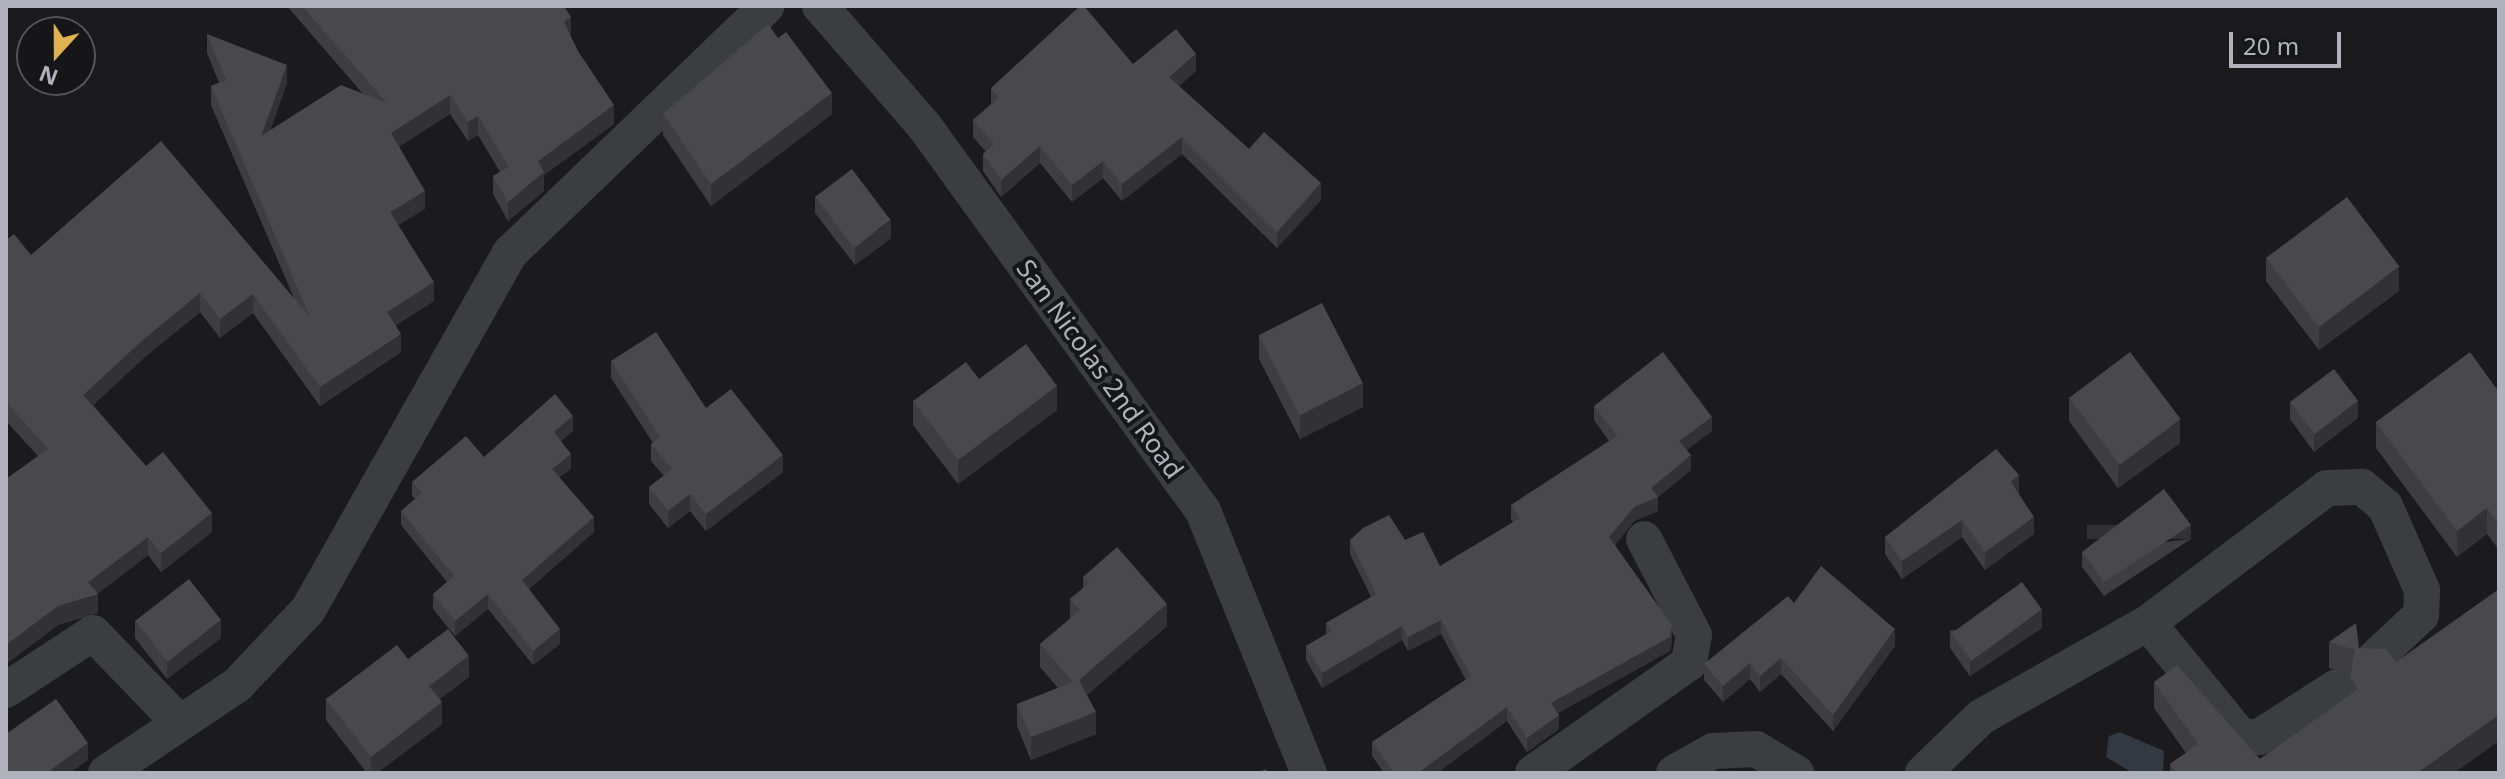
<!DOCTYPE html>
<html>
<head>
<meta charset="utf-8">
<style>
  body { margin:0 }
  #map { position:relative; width:2505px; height:779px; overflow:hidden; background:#1b1b1d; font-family:"Noto Sans",sans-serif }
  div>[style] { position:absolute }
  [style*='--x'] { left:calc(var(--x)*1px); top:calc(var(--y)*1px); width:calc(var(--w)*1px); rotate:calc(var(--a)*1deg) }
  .water>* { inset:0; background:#323940 }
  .minor>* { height:36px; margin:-18px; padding:0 18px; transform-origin:18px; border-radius:18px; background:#3c3d41 }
  .wall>* { inset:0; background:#3e3e42 }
  .shaded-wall>* { inset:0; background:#323236; transform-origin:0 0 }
  .building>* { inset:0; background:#48484d; transform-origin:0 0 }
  span { translate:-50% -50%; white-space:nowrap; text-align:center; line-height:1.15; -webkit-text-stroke:8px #161618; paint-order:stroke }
  .street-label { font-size:26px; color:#afb2bb }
  .frame { position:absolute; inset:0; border:8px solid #afb2bb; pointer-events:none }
  .north { position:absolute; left:16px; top:16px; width:80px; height:80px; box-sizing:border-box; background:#161618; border:2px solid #535459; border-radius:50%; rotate:201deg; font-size:22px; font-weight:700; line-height:32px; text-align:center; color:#afb2bb }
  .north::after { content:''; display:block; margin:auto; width:28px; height:36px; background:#deb252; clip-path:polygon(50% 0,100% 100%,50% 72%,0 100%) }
  .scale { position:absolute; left:2229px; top:32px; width:112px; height:36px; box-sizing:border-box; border:4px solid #afb2bb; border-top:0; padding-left:10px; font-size:24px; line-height:28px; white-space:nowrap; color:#afb2bb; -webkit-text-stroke:6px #161618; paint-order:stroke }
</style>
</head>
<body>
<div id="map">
  <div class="water">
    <div style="clip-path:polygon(2120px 732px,2164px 751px,2163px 773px,2133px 773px,2106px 757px,2109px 736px)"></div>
  </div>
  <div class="minor">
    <div style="--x:820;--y:6;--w:160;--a:49"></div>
    <div style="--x:925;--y:127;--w:474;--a:54.1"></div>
    <div style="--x:1203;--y:511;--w:283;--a:68"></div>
    <div style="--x:2337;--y:687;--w:93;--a:147.3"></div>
    <div style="--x:2259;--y:737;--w:18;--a:180"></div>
    <div style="--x:2241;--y:737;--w:147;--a:-129.2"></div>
    <div style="--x:2148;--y:623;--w:224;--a:-37"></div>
    <div style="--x:2327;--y:488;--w:35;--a:-2"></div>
    <div style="--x:2362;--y:487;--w:30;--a:40"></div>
    <div style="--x:2385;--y:506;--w:92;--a:66.2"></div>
    <div style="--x:2422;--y:590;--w:25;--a:92"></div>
    <div style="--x:2421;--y:615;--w:64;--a:136.9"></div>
    <div style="--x:6;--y:690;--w:104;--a:-33.2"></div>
    <div style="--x:93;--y:633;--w:125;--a:46"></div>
    <div style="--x:106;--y:773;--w:158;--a:-33.9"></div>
    <div style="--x:237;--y:685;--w:103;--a:-46.6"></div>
    <div style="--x:308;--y:610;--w:410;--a:-60.5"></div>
    <div style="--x:510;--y:253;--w:356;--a:-43.9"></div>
    <div style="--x:1533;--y:773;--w:191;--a:-35.2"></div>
    <div style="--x:1689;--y:663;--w:28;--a:-80"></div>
    <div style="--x:1694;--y:635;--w:108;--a:-117.5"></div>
    <div style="--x:1674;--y:773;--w:45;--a:-29.4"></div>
    <div style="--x:1713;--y:751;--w:43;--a:-2.7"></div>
    <div style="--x:1756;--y:749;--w:47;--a:31"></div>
    <div style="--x:1923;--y:773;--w:81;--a:-44"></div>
    <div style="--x:1981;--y:717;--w:192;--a:-29.4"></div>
  </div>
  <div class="wall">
    <div style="clip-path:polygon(287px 6px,564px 6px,570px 36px,614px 124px,544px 175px,544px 191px,508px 221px,493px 194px,493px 176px,500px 172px,478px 135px,468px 141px,450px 114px,399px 146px,425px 209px,398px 225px,434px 301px,396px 325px,401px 352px,320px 406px,253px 313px,220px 338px,200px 312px,145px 357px,93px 405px,146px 466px,212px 532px,161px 572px,148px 555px,97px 594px,98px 613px,58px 625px,6px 664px,6px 479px,38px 456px,6px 421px,6px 240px,31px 255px,294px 298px,211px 105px,211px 86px,219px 83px,207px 53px,207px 34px,287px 83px,270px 131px,363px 94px)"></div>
    <div style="clip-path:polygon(1133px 64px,1196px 71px,1179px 86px,1249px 149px,1321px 200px,1277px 248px,1182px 154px,1122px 201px,1103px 178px,1072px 202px,1040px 163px,1001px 197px,983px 171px,983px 154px,986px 152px,973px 137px,973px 120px,991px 104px,991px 88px)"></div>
    <div style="clip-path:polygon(663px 114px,832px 114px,711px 206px,663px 135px)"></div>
    <div style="clip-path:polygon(815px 196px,891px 238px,855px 265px,815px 213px)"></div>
    <div style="clip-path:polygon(2266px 257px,2399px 291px,2319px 350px,2266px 281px)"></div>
    <div style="clip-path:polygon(1259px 335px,1363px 407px,1300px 439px,1259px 359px)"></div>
    <div style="clip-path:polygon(611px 361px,706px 408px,783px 472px,706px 531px,690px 511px,668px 528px,649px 504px,649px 487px,664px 476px,651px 461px,651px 444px,653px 443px,611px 378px)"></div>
    <div style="clip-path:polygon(979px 379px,1057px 410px,958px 484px,913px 425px,913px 401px)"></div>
    <div style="clip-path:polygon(2499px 392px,2499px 550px,2487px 534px,2457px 557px,2376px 448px,2376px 422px)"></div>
    <div style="clip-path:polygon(2069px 397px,2180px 443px,2118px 488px,2069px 421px)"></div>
    <div style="clip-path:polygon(2290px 402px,2358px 418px,2314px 452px,2290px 419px)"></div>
    <div style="clip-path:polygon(1594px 406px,1712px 431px,1686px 450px,1691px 470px,1658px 497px,1658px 511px,1634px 521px,1615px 545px,1672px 639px,1670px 651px,1558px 713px,1559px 729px,1527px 752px,1507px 721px,1437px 773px,1384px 773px,1372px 756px,1372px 742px,1466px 680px,1441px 634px,1408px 651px,1402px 640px,1322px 688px,1306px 660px,1306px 646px,1326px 634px,1326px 623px,1371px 597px,1350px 554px,1350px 540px,1405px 540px,1440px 566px,1513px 522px,1511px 519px,1511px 505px,1609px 441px,1594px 420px)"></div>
    <div style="clip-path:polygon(573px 431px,561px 441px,571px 469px,559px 477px,594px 532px,529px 589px,560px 644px,533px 665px,488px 609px,455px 636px,433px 609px,433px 594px,447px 582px,401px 525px,401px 511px,415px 499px,412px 496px,412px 482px,484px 457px)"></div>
    <div style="clip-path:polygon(2018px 493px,2034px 534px,1985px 570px,1962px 537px,1902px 579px,1885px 554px,1885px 537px)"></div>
    <div style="clip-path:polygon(2191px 539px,2104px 596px,2082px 567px,2082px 552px)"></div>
    <div style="clip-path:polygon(1083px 577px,1167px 626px,1087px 695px,1096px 734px,1031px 760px,1017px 726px,1017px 704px,1058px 688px,1040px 667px,1040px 644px,1070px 619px,1070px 599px,1083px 588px)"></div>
    <div style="clip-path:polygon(1794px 603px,1895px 646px,1833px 731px,1781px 674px,1760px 692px,1750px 679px,1723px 702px,1704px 680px,1704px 664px)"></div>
    <div style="clip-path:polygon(135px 621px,221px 638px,167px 679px,135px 638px)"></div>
    <div style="clip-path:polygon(2042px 628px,1970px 676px,1950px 648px,1950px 630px)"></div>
    <div style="clip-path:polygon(2329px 642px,2359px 648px,2396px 662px,2454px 773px,2170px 773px,2170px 764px,2186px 753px,2154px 708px,2154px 682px,2260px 759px,2350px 695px,2350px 675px,2329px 668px)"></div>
    <div style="clip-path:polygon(408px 659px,469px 677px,440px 699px,442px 724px,377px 773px,367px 773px,326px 720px,326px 699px)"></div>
  </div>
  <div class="shaded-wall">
    <div style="clip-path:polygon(571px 17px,571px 35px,564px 40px,564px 22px)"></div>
    <div style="clip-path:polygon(1196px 54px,1196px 71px,1169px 94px,1169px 77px)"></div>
    <div style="clip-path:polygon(287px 65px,287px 83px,261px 155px,261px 136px)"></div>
    <div style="clip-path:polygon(832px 93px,832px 114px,711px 206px,711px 184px)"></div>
    <div style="clip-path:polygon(450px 95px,450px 114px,391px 152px,391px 133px)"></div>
    <div style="clip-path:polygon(614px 105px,614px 124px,544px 175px,544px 191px,508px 221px,508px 202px,538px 161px)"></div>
    <div style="clip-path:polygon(478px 116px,478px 135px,468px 141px,468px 122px)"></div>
    <div style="clip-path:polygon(1182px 137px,1182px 154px,1122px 201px,1122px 184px)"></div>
    <div style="clip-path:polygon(1040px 146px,1040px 163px,1001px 197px,1001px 180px)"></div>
    <div style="clip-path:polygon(1103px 161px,1103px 178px,1072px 202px,1072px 185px)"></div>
    <div style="clip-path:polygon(1321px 183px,1321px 200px,1277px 248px,1277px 232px)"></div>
    <div style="clip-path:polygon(425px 191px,425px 209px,390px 230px,390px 212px)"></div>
    <div style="clip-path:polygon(891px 220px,891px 238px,855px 265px,855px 248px)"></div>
    <div style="clip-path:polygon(2399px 267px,2399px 291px,2319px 350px,2319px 326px)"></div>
    <div style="clip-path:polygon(434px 282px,434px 301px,387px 330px,387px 312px)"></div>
    <div style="clip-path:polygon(200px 293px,200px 312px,145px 357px,83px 414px,83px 395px,145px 338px)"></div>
    <div style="clip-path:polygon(253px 294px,253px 313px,220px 338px,220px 319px)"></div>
    <div style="clip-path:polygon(401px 334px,401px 352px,320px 406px,320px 387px)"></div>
    <div style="clip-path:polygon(1363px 383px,1363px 407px,1300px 439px,1300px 415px)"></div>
    <div style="clip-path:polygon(1057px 386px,1057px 410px,958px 484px,958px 460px)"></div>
    <div style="clip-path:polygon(2358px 401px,2358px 418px,2314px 452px,2314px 435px)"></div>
    <div style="clip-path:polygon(573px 416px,573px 431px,554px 446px,554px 432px)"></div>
    <div style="clip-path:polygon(1712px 417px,1712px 431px,1679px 456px,1679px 441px)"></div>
    <div style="clip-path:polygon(2180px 419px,2180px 443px,2118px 488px,2118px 464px)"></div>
    <div style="clip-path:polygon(571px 454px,571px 469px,552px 483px,552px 469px)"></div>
    <div style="clip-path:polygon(783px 455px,783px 472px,706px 531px,706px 514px)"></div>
    <div style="clip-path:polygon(1691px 455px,1691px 470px,1658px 497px,1658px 511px,1634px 521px,1609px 551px,1609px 537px,1634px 507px,1651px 488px)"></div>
    <div style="clip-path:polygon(2019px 475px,2019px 493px,2011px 500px,2011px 482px)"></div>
    <div style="clip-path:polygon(690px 494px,690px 511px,668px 528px,668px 511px)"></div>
    <div style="clip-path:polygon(2487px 508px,2487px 534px,2457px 557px,2457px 531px)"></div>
    <div style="clip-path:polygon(212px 513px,212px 532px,161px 572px,161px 553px)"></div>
    <div style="clip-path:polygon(594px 517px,594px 532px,522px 595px,522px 580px)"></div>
    <div style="clip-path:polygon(2034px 517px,2034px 534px,1985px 570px,1985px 552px)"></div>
    <div style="clip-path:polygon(1962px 520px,1962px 537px,1902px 579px,1902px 561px)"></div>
    <div style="left:2191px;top:525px;width:14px;height:104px;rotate:90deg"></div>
    <div style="clip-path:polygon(148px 537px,148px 555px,96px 595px,98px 594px,98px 613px,58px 625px,6px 664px,6px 645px)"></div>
    <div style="clip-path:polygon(488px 594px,488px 609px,455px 636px,455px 621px)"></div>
    <div style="clip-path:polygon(1167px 604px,1167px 626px,1079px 702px,1079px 680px)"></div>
    <div style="clip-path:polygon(2042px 610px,2042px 628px,1970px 676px,1970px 659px)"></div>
    <div style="clip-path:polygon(221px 620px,221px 638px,167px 679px,167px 662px)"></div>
    <div style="clip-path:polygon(1441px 620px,1441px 634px,1408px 651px,1408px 637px)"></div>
    <div style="clip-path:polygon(1672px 625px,1672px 639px,1670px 651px,1551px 717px,1551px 703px)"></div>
    <div style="clip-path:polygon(1402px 626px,1402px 640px,1322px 688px,1322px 673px)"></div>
    <div style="clip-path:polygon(560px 629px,560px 644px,533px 665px,533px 651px)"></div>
    <div style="clip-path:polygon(1895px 629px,1895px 646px,1833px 731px,1833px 715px)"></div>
    <div style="clip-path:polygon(469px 656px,469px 677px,429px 707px,429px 686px)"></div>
    <div style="clip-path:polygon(1781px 658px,1781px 674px,1760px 692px,1760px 676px)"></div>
    <div style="clip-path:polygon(1750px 663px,1750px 679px,1723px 702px,1723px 686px)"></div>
    <div style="clip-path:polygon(442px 702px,442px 724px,377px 773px,371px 773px,371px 757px)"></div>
    <div style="clip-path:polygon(1507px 707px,1507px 721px,1437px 773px,1418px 773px)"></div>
    <div style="clip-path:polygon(1096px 712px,1096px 734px,1031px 760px,1031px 737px)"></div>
    <div style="clip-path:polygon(1559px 715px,1559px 729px,1527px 752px,1527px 738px)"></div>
    <div style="clip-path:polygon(2499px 715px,2499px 741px,2454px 773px,2417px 773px)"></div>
    <div style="clip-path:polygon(88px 743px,88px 760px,70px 773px,47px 773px)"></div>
  </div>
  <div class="building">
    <div style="clip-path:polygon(302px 6px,564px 6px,571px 17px,564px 22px,578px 51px,614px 105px,538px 161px,544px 172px,508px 202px,493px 176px,509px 167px,478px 116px,468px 122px,450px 95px,391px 133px,425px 191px,390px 212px,434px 282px,387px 312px,401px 334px,320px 387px,253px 294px,220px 319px,200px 293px,145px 338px,83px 395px,146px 466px,163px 452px,212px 513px,161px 553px,148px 537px,88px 582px,98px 594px,58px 606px,6px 645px,6px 479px,48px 449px,6px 402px,6px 240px,14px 234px,31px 255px,161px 141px,310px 317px,211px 86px,226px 80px,207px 34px,287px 65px,261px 136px,341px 85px,387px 103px)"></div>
    <div style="clip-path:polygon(1080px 6px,1084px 6px,1133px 64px,1176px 29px,1196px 54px,1169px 77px,1249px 149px,1264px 132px,1321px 183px,1277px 232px,1182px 137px,1122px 184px,1103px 161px,1072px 185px,1040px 146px,1001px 180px,983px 154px,994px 144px,973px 120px,999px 98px,991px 88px)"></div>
    <div style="clip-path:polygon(768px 24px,778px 38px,786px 32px,832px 93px,711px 184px,663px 114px)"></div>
    <div style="left:852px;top:169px;width:64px;height:46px;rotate:53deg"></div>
    <div style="left:2347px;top:197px;width:87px;height:101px;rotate:53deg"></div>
    <div style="left:1322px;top:303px;width:90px;height:71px;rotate:63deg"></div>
    <div style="clip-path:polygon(656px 332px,706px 408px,731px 389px,783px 455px,706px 514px,690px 494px,668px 511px,649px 487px,672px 469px,651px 444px,660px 437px,611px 361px)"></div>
    <div style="clip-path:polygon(1026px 344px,1057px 386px,958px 460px,913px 401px,966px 362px,979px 379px)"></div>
    <div style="clip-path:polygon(1663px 352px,1712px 417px,1679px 441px,1691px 455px,1651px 488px,1658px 497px,1634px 507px,1609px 537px,1672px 625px,1670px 637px,1551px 703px,1559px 715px,1527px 738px,1507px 707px,1418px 773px,1394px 773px,1372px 742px,1471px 676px,1441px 620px,1408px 637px,1402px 626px,1322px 673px,1306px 646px,1332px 631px,1326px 623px,1376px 594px,1350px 540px,1363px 528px,1389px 515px,1405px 540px,1423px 532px,1440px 566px,1487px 538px,1520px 518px,1511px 505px,1617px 436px,1594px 406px)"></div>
    <div style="left:2130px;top:352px;width:84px;height:76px;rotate:53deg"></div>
    <div style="clip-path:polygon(2470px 352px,2499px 392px,2499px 524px,2487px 508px,2457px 531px,2376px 422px)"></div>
    <div style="left:2334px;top:369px;width:40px;height:55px;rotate:53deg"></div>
    <div style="clip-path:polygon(555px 394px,573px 416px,554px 432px,571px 454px,552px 469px,594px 517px,522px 580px,560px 629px,533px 651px,488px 594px,455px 621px,433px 594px,454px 576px,401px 511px,422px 493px,412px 482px,466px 436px,484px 457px)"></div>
    <div style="clip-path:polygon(1996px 449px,2019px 475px,2011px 482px,2034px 517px,1985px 552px,1962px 520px,1902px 561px,1885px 537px)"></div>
    <div style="clip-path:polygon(2164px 489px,2191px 525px,2104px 582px,2082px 552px)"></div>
    <div style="clip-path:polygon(1117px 547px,1167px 604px,1079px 680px,1096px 712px,1031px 737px,1017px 704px,1073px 682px,1040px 644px,1080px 610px,1070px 599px,1089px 583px,1083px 577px)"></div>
    <div style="clip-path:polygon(1821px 566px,1895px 629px,1833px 715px,1781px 658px,1760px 676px,1750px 663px,1723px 686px,1704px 664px,1788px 596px,1794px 603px)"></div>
    <div style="left:189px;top:579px;width:52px;height:68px;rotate:52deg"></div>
    <div style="left:2022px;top:582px;width:34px;height:87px;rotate:54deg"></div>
    <div style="clip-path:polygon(2499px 589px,2499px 715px,2417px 773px,2177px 773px,2170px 764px,2198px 744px,2154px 682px,2177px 665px,2260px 759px,2358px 689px,2350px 677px,2355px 650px,2329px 642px,2356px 623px,2359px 648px,2386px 649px,2396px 662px)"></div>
    <div style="clip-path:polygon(448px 629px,469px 656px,429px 686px,442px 702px,371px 757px,326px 699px,397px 645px,408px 659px)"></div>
    <div style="clip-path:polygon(56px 699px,88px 743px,47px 773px,6px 773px,6px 734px)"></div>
    <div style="clip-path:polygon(1266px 769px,1267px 773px,1256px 773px)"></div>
  </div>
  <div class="street-label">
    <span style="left:1100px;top:369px;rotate:54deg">San Nicolas 2nd Road</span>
  </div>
  <div class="frame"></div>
  <div class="north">N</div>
  <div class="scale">20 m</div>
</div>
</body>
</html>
